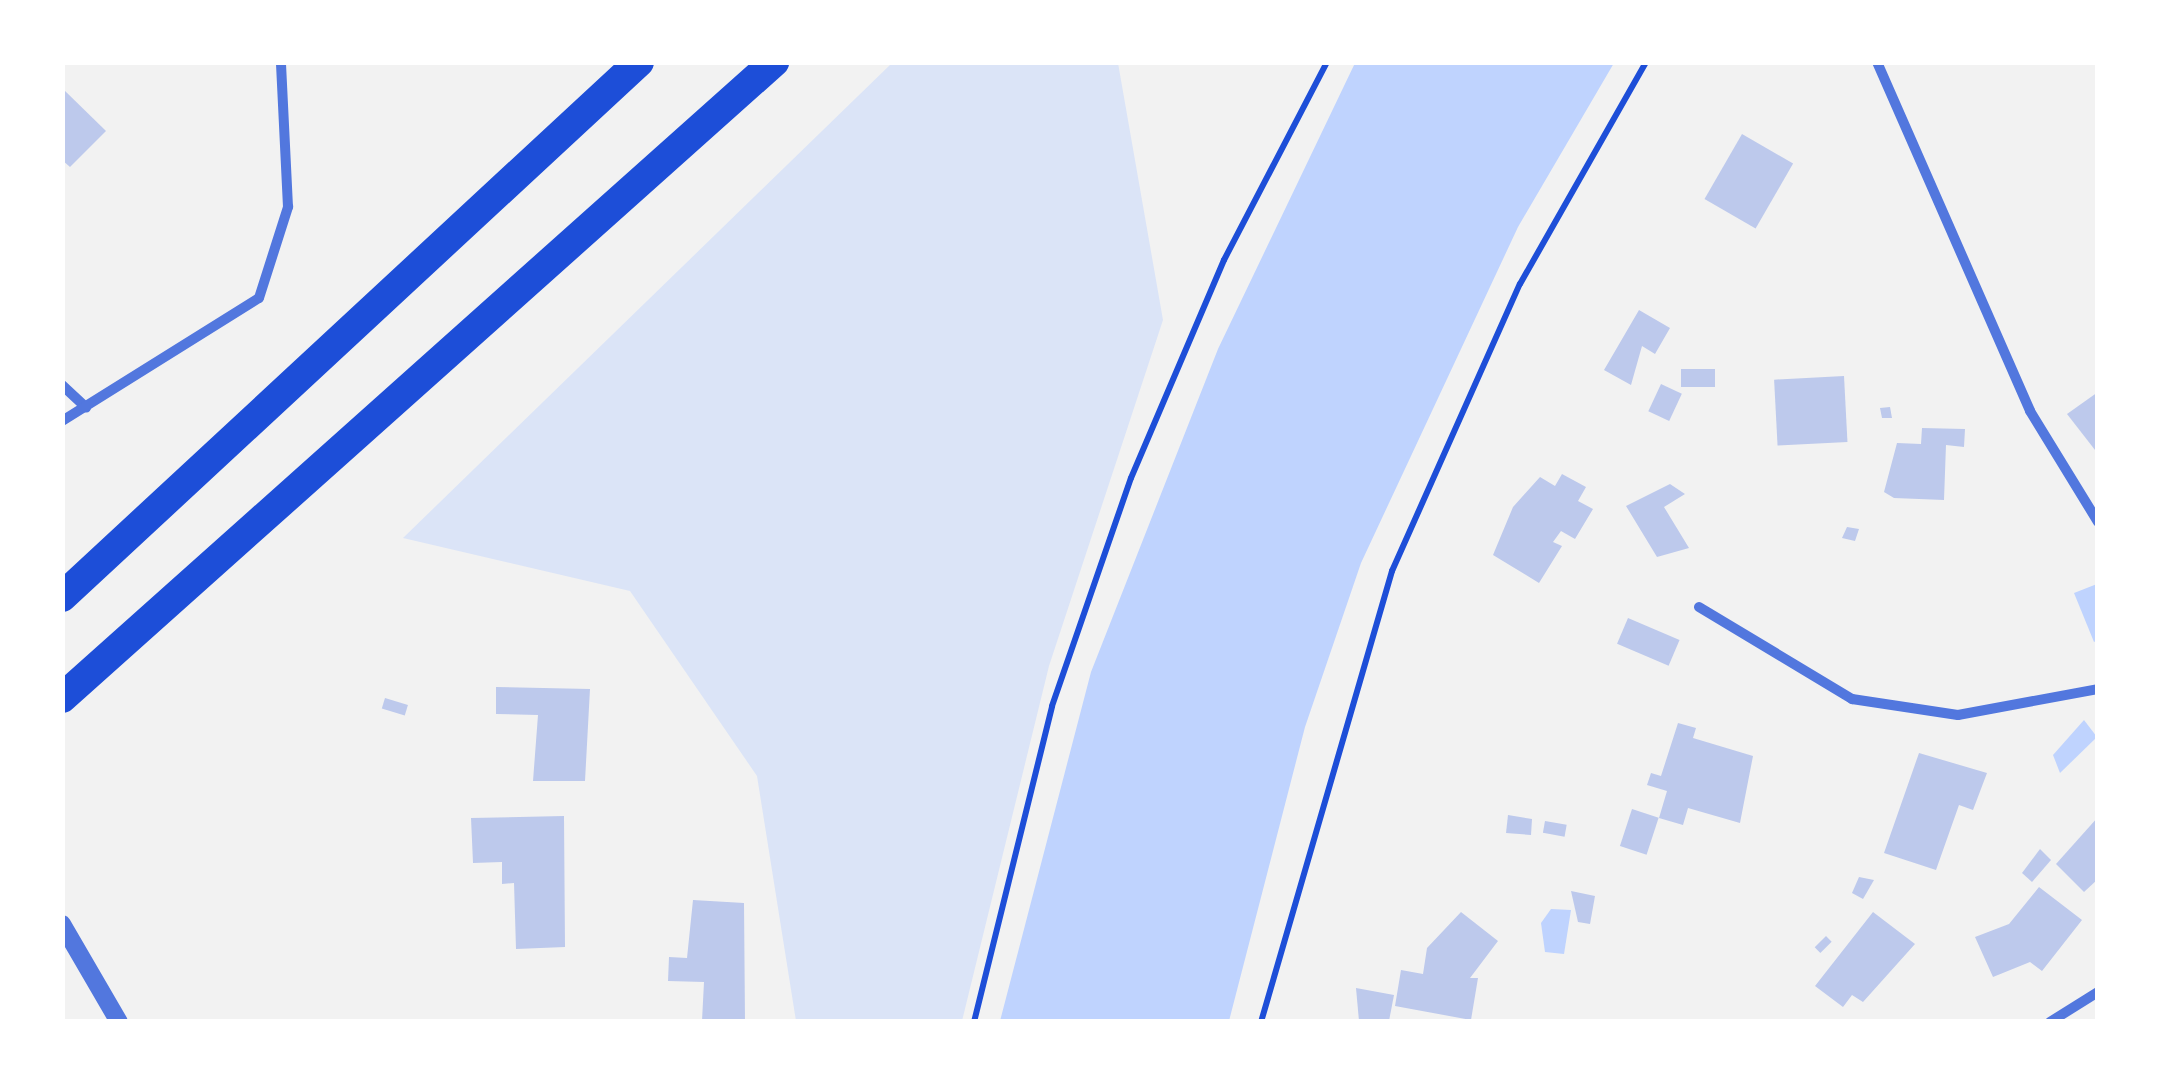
<!DOCTYPE html>
<html>
<head>
<meta charset="utf-8">
<style>
  body { margin:0 }
  #map { position:relative; width:2160px; height:1084px; overflow:hidden; background:#f2f2f2; font-family:Arial,sans-serif }
  div>[style] { position:absolute }
  [style*='--x'] { left:calc(var(--x)*1px); top:calc(var(--y)*1px); width:calc(var(--w)*1px); rotate:calc(var(--a)*1deg) }
  .green>* { inset:0; background:#dbe4f7 }
  .water>* { inset:0; background:#bfd3fe }
  .building>* { inset:0; background:#bdc9ec; transform-origin:0 0 }
  .path>* { height:6px; margin:-3px; padding:0 3px; transform-origin:3px; border-radius:3px; background:#1d4ed8 }
  .minor>* { height:10px; margin:-5px; padding:0 5px; transform-origin:5px; border-radius:5px; background:#5277de }
  .tertiary>* { height:18px; margin:-9px; padding:0 9px; transform-origin:9px; border-radius:9px; background:#5277de }
  .motorway>* { height:30px; margin:-15px; padding:0 15px; transform-origin:15px; border-radius:15px; background:#1d4ed8 }
  span { translate:-50% -50%; white-space:nowrap; text-align:center; line-height:1.15; -webkit-text-stroke:8px #fff; paint-order:stroke }
  .frame { position:absolute; inset:0; border:65px solid #fff; pointer-events:none }
</style>
</head>
<body>
<div id="map">
  <div class="green">
    <div style="clip-path:polygon(892px 63px,1118px 63px,1163px 320px,1049px 666px,962px 1021px,796px 1021px,757px 776px,630px 591px,403px 538px)"></div>
  </div>
  <div class="water">
    <div style="clip-path:polygon(1355px 63px,1614px 63px,1518px 227px,1361px 563px,1305px 727px,1229px 1021px,1000px 1021px,1091px 672px,1218px 349px)"></div>
    <div style="clip-path:polygon(2097px 584px,2098px 640px,2094px 642px,2074px 593px)"></div>
    <div style="clip-path:polygon(2084px 720px,2097px 737px,2060px 773px,2053px 755px)"></div>
    <div style="clip-path:polygon(1551px 909px,1571px 910px,1564px 954px,1545px 952px,1541px 923px)"></div>
  </div>
  <div class="building">
    <div style="clip-path:polygon(62px 88px,106px 131px,70px 167px,62px 160px)"></div>
    <div style="left:1742px;top:134px;width:59px;height:75px;rotate:30deg"></div>
    <div style="clip-path:polygon(1639px 310px,1670px 328px,1655px 354px,1642px 346px,1631px 385px,1604px 370px)"></div>
    <div style="left:1715px;top:369px;width:18px;height:34px;rotate:90deg"></div>
    <div style="left:1844px;top:376px;width:66px;height:70px;rotate:87deg"></div>
    <div style="left:1661px;top:384px;width:23px;height:30px;rotate:25deg"></div>
    <div style="clip-path:polygon(2098px 392px,2098px 448px,2095px 450px,2067px 414px)"></div>
    <div style="clip-path:polygon(1890px 407px,1892px 418px,1882px 418px,1880px 408px)"></div>
    <div style="clip-path:polygon(1922px 428px,1965px 429px,1964px 447px,1946px 445px,1944px 500px,1894px 498px,1884px 492px,1897px 443px,1921px 444px)"></div>
    <div style="clip-path:polygon(1562px 474px,1586px 487px,1578px 501px,1593px 509px,1575px 539px,1561px 531px,1553px 542px,1562px 546px,1539px 583px,1493px 555px,1513px 507px,1540px 477px,1555px 486px)"></div>
    <div style="clip-path:polygon(1670px 484px,1685px 494px,1664px 507px,1689px 548px,1657px 557px,1626px 506px)"></div>
    <div style="clip-path:polygon(1847px 527px,1859px 529px,1855px 541px,1842px 538px)"></div>
    <div style="left:1628px;top:618px;width:56px;height:28px;rotate:23deg"></div>
    <div style="clip-path:polygon(496px 687px,590px 689px,585px 781px,533px 781px,538px 715px,496px 714px)"></div>
    <div style="left:385px;top:698px;width:24px;height:11px;rotate:17deg"></div>
    <div style="clip-path:polygon(1678px 723px,1696px 728px,1693px 738px,1753px 756px,1740px 823px,1688px 808px,1683px 825px,1659px 818px,1667px 791px,1647px 785px,1651px 773px,1661px 776px)"></div>
    <div style="clip-path:polygon(1919px 753px,1987px 773px,1973px 810px,1959px 805px,1936px 870px,1884px 853px)"></div>
    <div style="left:1632px;top:809px;width:28px;height:39px;rotate:18deg"></div>
    <div style="clip-path:polygon(1508px 815px,1532px 819px,1531px 835px,1506px 833px)"></div>
    <div style="clip-path:polygon(564px 816px,565px 947px,516px 949px,514px 883px,502px 884px,502px 862px,473px 863px,471px 818px)"></div>
    <div style="clip-path:polygon(2098px 817px,2098px 879px,2084px 892px,2056px 864px)"></div>
    <div style="left:1545px;top:821px;width:22px;height:12px;rotate:10deg"></div>
    <div style="clip-path:polygon(2040px 849px,2051px 860px,2032px 882px,2022px 873px)"></div>
    <div style="clip-path:polygon(1859px 877px,1874px 880px,1863px 899px,1852px 893px)"></div>
    <div style="clip-path:polygon(2039px 887px,2082px 920px,2042px 971px,2030px 962px,1993px 977px,1975px 937px,2009px 924px)"></div>
    <div style="clip-path:polygon(1571px 891px,1595px 896px,1590px 924px,1578px 922px)"></div>
    <div style="clip-path:polygon(693px 900px,744px 903px,745px 1021px,702px 1021px,704px 982px,668px 981px,669px 957px,687px 958px)"></div>
    <div style="clip-path:polygon(1461px 912px,1498px 941px,1470px 978px,1478px 978px,1471px 1020px,1395px 1006px,1401px 970px,1423px 974px,1427px 948px)"></div>
    <div style="clip-path:polygon(1873px 912px,1915px 944px,1863px 1002px,1852px 995px,1843px 1007px,1815px 986px)"></div>
    <div style="left:1826px;top:936px;width:8px;height:16px;rotate:45deg"></div>
    <div style="clip-path:polygon(1356px 988px,1394px 995px,1389px 1021px,1359px 1021px)"></div>
  </div>
  <div class="path">
    <div style="--x:974;--y:1022;--w:325;--a:-76.1"></div>
    <div style="--x:1052;--y:706;--w:241;--a:-70.9"></div>
    <div style="--x:1131;--y:478;--w:237;--a:-66.9"></div>
    <div style="--x:1224;--y:260;--w:223;--a:-62.5"></div>
    <div style="--x:1261;--y:1022;--w:470;--a:-73.8"></div>
    <div style="--x:1392;--y:571;--w:314;--a:-66"></div>
    <div style="--x:1520;--y:284;--w:255;--a:-60.4"></div>
  </div>
  <div class="minor">
    <div style="--x:1877;--y:62;--w:381;--a:66.3"></div>
    <div style="--x:2030;--y:411;--w:130;--a:58.5"></div>
    <div style="--x:62;--y:385;--w:33;--a:43"></div>
    <div style="--x:62;--y:421;--w:232;--a:-32"></div>
    <div style="--x:259;--y:298;--w:96;--a:-72.3"></div>
    <div style="--x:288;--y:207;--w:145;--a:-92.8"></div>
    <div style="--x:1699;--y:607;--w:179;--a:31"></div>
    <div style="--x:1852;--y:699;--w:107;--a:8.6"></div>
    <div style="--x:1958;--y:715;--w:142;--a:-10.5"></div>
    <div style="--x:2050;--y:1022;--w:57;--a:-32"></div>
  </div>
  <div class="tertiary">
    <div style="--x:62;--y:924;--w:113;--a:59.8"></div>
  </div>
  <div class="motorway">
    <div style="--x:62;--y:597;--w:787;--a:-42.84"></div>
    <div style="--x:62;--y:698;--w:955;--a:-41.77"></div>
  </div>
  <div class="frame"></div>
</div>
</body>
</html>
